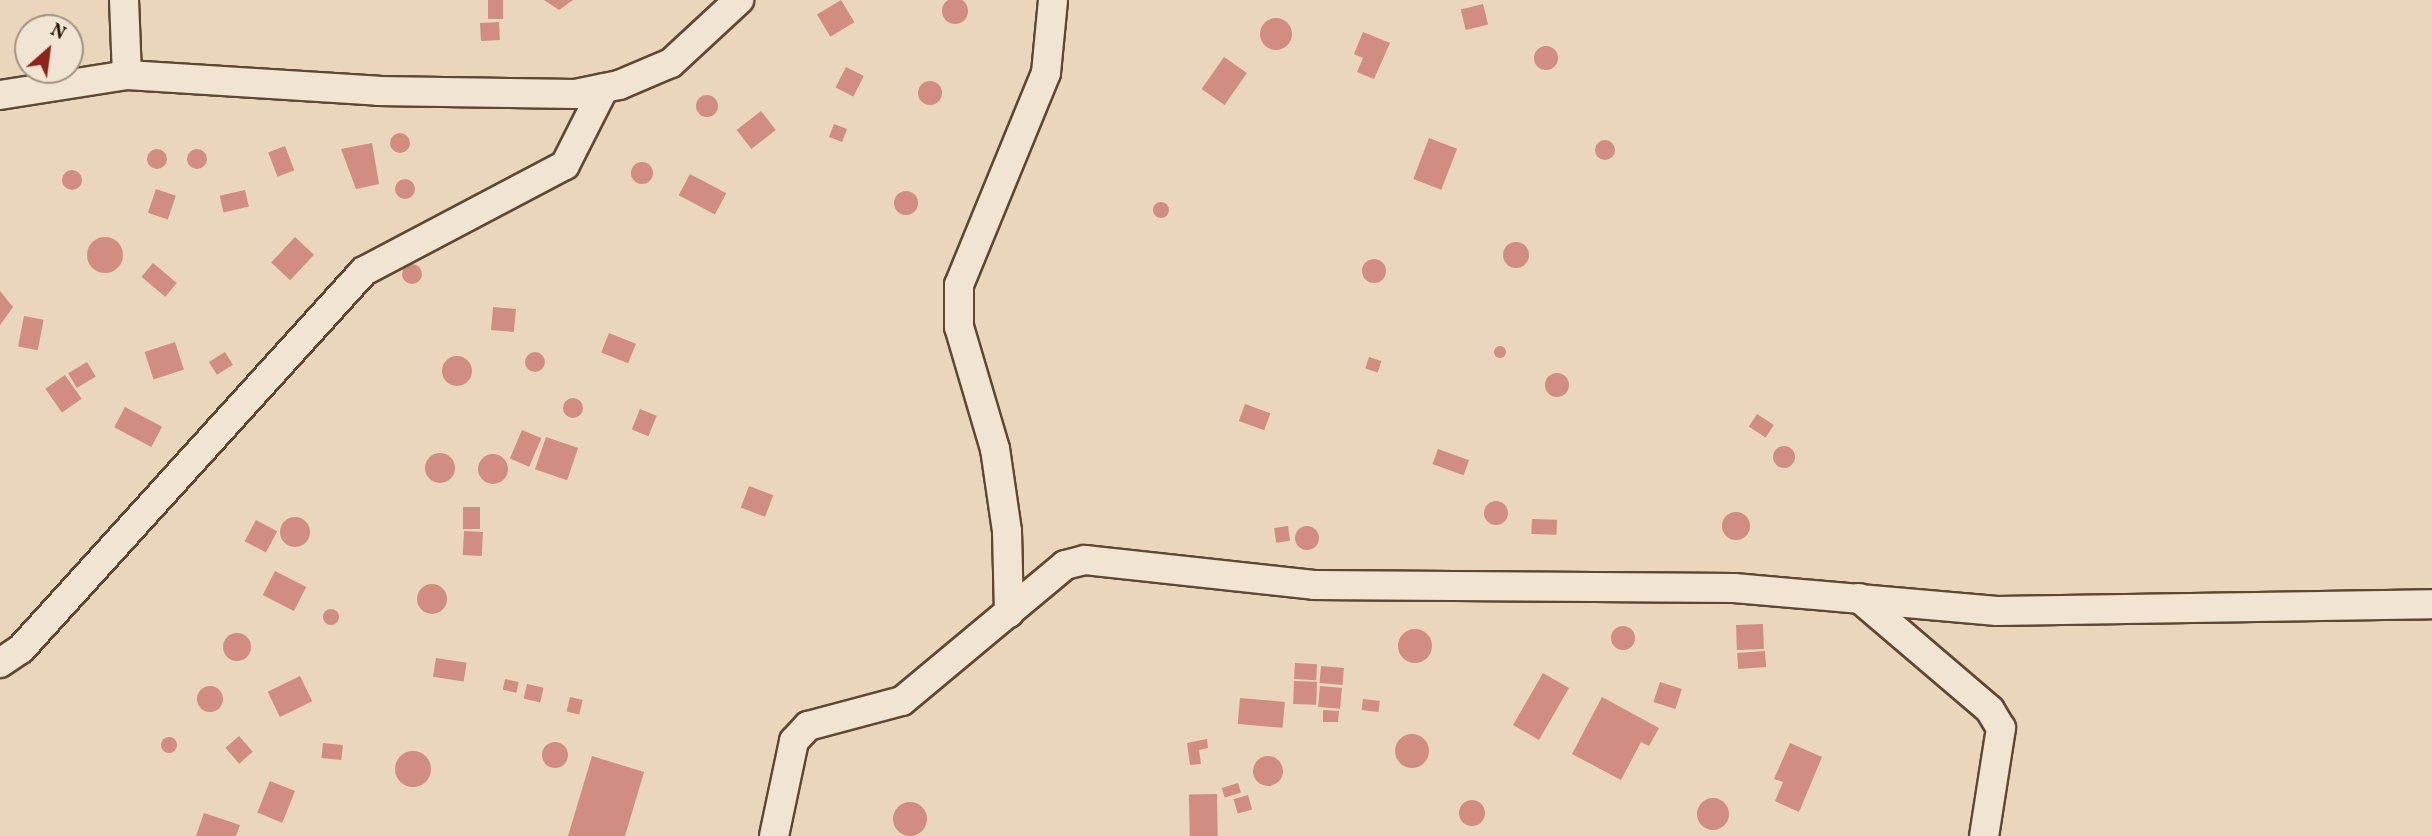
<!DOCTYPE html>
<html>
<head>
<meta charset="utf-8">
<style>
  body { margin:0 }
  #map { position:relative; width:2432px; height:836px; overflow:hidden; background:#e9d6bc; font-family:Vollkorn,serif }
  div>[style] { position:absolute }
  [style*='--x'] { left:calc(var(--x)*1px); top:calc(var(--y)*1px); width:calc(var(--w)*1px); rotate:calc(var(--a)*1deg) }
  .building>* { inset:0; background:#d18d82; transform-origin:0 0 }
  .round { border-radius:50% }
  .roads { filter:drop-shadow(2px 0 #5e4833) drop-shadow(-2px 0 #5e4833) drop-shadow(0 2px #5e4833) drop-shadow(0 -2px #5e4833) }
  .minor>* { height:28px; margin:-14px; padding:0 14px; transform-origin:14px; border-radius:14px; background:#f1e4d3 }
  span { translate:-50% -50%; white-space:nowrap; text-align:center; line-height:1.15; -webkit-text-stroke:7px #f1e4d3; paint-order:stroke }
  .north { position:absolute; left:14px; top:14px; width:70px; height:70px; box-sizing:border-box; background:#f1e4d3; border:2px solid #a39281; border-radius:50%; rotate:28deg; font-size:19px; font-weight:700; line-height:28px; text-align:center; color:#2f1805 }
  .north::after { content:''; display:block; margin:auto; width:24px; height:32px; background:#8f2418; clip-path:polygon(50% 0,100% 100%,50% 72%,0 100%) }
</style>
</head>
<body>
<div id="map">
  <div class="building">
    <div class="round" style="left:942px;top:-2px;width:26px;height:26px"></div>
    <div style="left:488px;top:0;width:15px;height:19px"></div>
    <div style="clip-path:polygon(544px 0,573px 0,559px 10px)"></div>
    <div style="left:841px;top:0;width:26px;height:28px;rotate:59deg"></div>
    <div style="left:1483px;top:4px;width:21px;height:23px;rotate:76deg"></div>
    <div class="round" style="left:1260px;top:18px;width:32px;height:32px"></div>
    <div style="left:499px;top:22px;width:18px;height:19px;rotate:87deg"></div>
    <div style="clip-path:polygon(1363px 32px,1390px 43px,1374px 79px,1357px 72px,1363px 58px,1354px 54px)"></div>
    <div class="round" style="left:1534px;top:46px;width:24px;height:24px"></div>
    <div style="left:1224px;top:57px;width:28px;height:39px;rotate:35deg"></div>
    <div style="left:846px;top:67px;width:20px;height:23px;rotate:27deg"></div>
    <div class="round" style="left:918px;top:81px;width:24px;height:24px"></div>
    <div class="round" style="left:696px;top:95px;width:22px;height:22px"></div>
    <div style="left:761px;top:111px;width:24px;height:31px;rotate:52deg"></div>
    <div style="left:834px;top:124px;width:14px;height:14px;rotate:21deg"></div>
    <div class="round" style="left:390px;top:133px;width:20px;height:20px"></div>
    <div style="left:1429px;top:138px;width:30px;height:44px;rotate:21deg"></div>
    <div class="round" style="left:1595px;top:140px;width:20px;height:20px"></div>
    <div style="clip-path:polygon(372px 143px,379px 184px,356px 189px,341px 149px)"></div>
    <div style="left:285px;top:146px;width:26px;height:18px;rotate:69deg"></div>
    <div class="round" style="left:147px;top:149px;width:20px;height:20px"></div>
    <div class="round" style="left:187px;top:149px;width:20px;height:20px"></div>
    <div class="round" style="left:631px;top:162px;width:22px;height:22px"></div>
    <div class="round" style="left:62px;top:170px;width:20px;height:20px"></div>
    <div style="left:690px;top:174px;width:41px;height:24px;rotate:28deg"></div>
    <div class="round" style="left:395px;top:179px;width:20px;height:20px"></div>
    <div style="left:156px;top:189px;width:21px;height:25px;rotate:19deg"></div>
    <div style="left:245px;top:190px;width:17px;height:26px;rotate:77deg"></div>
    <div class="round" style="left:894px;top:191px;width:24px;height:24px"></div>
    <div class="round" style="left:1153px;top:202px;width:16px;height:16px"></div>
    <div style="left:295px;top:237px;width:26px;height:35px;rotate:43deg"></div>
    <div class="round" style="left:87px;top:237px;width:36px;height:36px"></div>
    <div class="round" style="left:1503px;top:242px;width:26px;height:26px"></div>
    <div class="round" style="left:1362px;top:259px;width:24px;height:24px"></div>
    <div style="left:153px;top:263px;width:31px;height:18px;rotate:40deg"></div>
    <div class="round" style="left:402px;top:264px;width:20px;height:20px"></div>
    <div style="clip-path:polygon(0 291px,13px 307px,0 325px)"></div>
    <div style="left:493px;top:307px;width:23px;height:23px;rotate:5deg"></div>
    <div style="left:24px;top:316px;width:20px;height:31px;rotate:11deg"></div>
    <div style="left:609px;top:333px;width:29px;height:21px;rotate:22deg"></div>
    <div style="left:175px;top:342px;width:29px;height:32px;rotate:72deg"></div>
    <div class="round" style="left:1494px;top:346px;width:12px;height:12px"></div>
    <div style="left:225px;top:352px;width:15px;height:19px;rotate:58deg"></div>
    <div class="round" style="left:525px;top:352px;width:20px;height:20px"></div>
    <div class="round" style="left:442px;top:356px;width:30px;height:30px"></div>
    <div style="left:1369px;top:357px;width:13px;height:12px;rotate:18deg"></div>
    <div style="left:87px;top:362px;width:17px;height:22px;rotate:59deg"></div>
    <div class="round" style="left:1545px;top:373px;width:24px;height:24px"></div>
    <div style="left:65px;top:375px;width:29px;height:24px;rotate:55deg"></div>
    <div class="round" style="left:563px;top:398px;width:20px;height:20px"></div>
    <div style="left:1245px;top:404px;width:27px;height:18px;rotate:20deg"></div>
    <div style="left:125px;top:407px;width:42px;height:23px;rotate:28deg"></div>
    <div style="left:640px;top:409px;width:18px;height:22px;rotate:22deg"></div>
    <div style="left:1757px;top:414px;width:20px;height:15px;rotate:33deg"></div>
    <div style="left:522px;top:430px;width:21px;height:31px;rotate:23deg"></div>
    <div style="left:546px;top:437px;width:34px;height:34px;rotate:19deg"></div>
    <div class="round" style="left:1773px;top:446px;width:22px;height:22px"></div>
    <div style="left:1438px;top:449px;width:33px;height:16px;rotate:20deg"></div>
    <div class="round" style="left:425px;top:453px;width:30px;height:30px"></div>
    <div class="round" style="left:478px;top:454px;width:30px;height:30px"></div>
    <div style="left:749px;top:486px;width:26px;height:23px;rotate:21deg"></div>
    <div class="round" style="left:1484px;top:501px;width:24px;height:24px"></div>
    <div style="left:463px;top:507px;width:17px;height:22px"></div>
    <div class="round" style="left:1722px;top:512px;width:28px;height:28px"></div>
    <div class="round" style="left:280px;top:517px;width:30px;height:30px"></div>
    <div style="left:1532px;top:519px;width:25px;height:15px;rotate:2deg"></div>
    <div style="left:256px;top:520px;width:24px;height:24px;rotate:28deg"></div>
    <div style="left:1288px;top:526px;width:15px;height:14px;rotate:82deg"></div>
    <div class="round" style="left:1295px;top:526px;width:24px;height:24px"></div>
    <div style="left:464px;top:531px;width:19px;height:24px;rotate:3deg"></div>
    <div style="left:275px;top:571px;width:35px;height:27px;rotate:27deg"></div>
    <div class="round" style="left:417px;top:584px;width:30px;height:30px"></div>
    <div class="round" style="left:323px;top:609px;width:16px;height:16px"></div>
    <div style="left:1763px;top:624px;width:25px;height:27px;rotate:88deg"></div>
    <div class="round" style="left:1611px;top:626px;width:24px;height:24px"></div>
    <div class="round" style="left:1398px;top:629px;width:34px;height:34px"></div>
    <div class="round" style="left:223px;top:633px;width:28px;height:28px"></div>
    <div style="left:1765px;top:651px;width:16px;height:28px;rotate:86deg"></div>
    <div style="left:436px;top:658px;width:31px;height:19px;rotate:9deg"></div>
    <div style="left:1295px;top:663px;width:22px;height:16px;rotate:3deg"></div>
    <div style="left:1321px;top:666px;width:23px;height:17px;rotate:5deg"></div>
    <div style="left:1543px;top:673px;width:30px;height:60px;rotate:30deg"></div>
    <div style="left:300px;top:676px;width:28px;height:36px;rotate:64deg"></div>
    <div style="left:505px;top:679px;width:14px;height:11px;rotate:12deg"></div>
    <div style="left:1294px;top:681px;width:23px;height:23px;rotate:2deg"></div>
    <div style="left:1660px;top:682px;width:23px;height:21px;rotate:18deg"></div>
    <div style="left:527px;top:684px;width:17px;height:15px;rotate:13deg"></div>
    <div class="round" style="left:197px;top:686px;width:26px;height:26px"></div>
    <div style="left:1320px;top:686px;width:22px;height:21px;rotate:5deg"></div>
    <div style="left:570px;top:697px;width:13px;height:15px;rotate:13deg"></div>
    <div style="clip-path:polygon(1602px 697px,1659px 728px,1649px 746px,1641px 742px,1621px 780px,1572px 754px)"></div>
    <div style="left:1240px;top:698px;width:45px;height:26px;rotate:5deg"></div>
    <div style="left:1363px;top:699px;width:17px;height:11px;rotate:7deg"></div>
    <div style="clip-path:polygon(1323px 710px,1339px 711px,1338px 722px,1323px 722px)"></div>
    <div class="round" style="left:1395px;top:734px;width:34px;height:34px"></div>
    <div style="left:239px;top:736px;width:21px;height:18px;rotate:49deg"></div>
    <div class="round" style="left:161px;top:737px;width:16px;height:16px"></div>
    <div style="clip-path:polygon(1207px 739px,1208px 748px,1199px 750px,1201px 764px,1190px 765px,1187px 743px)"></div>
    <div class="round" style="left:542px;top:742px;width:26px;height:26px"></div>
    <div style="left:323px;top:743px;width:20px;height:15px;rotate:6deg"></div>
    <div style="clip-path:polygon(1790px 743px,1822px 757px,1799px 812px,1775px 801px,1783px 782px,1774px 779px)"></div>
    <div class="round" style="left:395px;top:751px;width:36px;height:36px"></div>
    <div style="clip-path:polygon(592px 756px,644px 772px,625px 836px,568px 836px)"></div>
    <div class="round" style="left:1253px;top:756px;width:30px;height:30px"></div>
    <div style="left:270px;top:781px;width:27px;height:34px;rotate:22deg"></div>
    <div style="left:1238px;top:783px;width:10px;height:17px;rotate:73deg"></div>
    <div style="left:1217px;top:794px;width:42px;height:28px;rotate:89deg"></div>
    <div style="left:1248px;top:795px;width:15px;height:15px;rotate:74deg"></div>
    <div class="round" style="left:1697px;top:798px;width:32px;height:32px"></div>
    <div class="round" style="left:1459px;top:800px;width:26px;height:26px"></div>
    <div class="round" style="left:893px;top:802px;width:34px;height:34px"></div>
    <div style="clip-path:polygon(204px 813px,240px 825px,236px 836px,196px 836px)"></div>
  </div>
  <div class="roads">
    <div class="minor">
      <div style="--x:124;--y:0;--w:75;--a:87.7"></div>
      <div style="--x:0;--y:95;--w:129;--a:-8.9"></div>
      <div style="--x:127;--y:75;--w:252;--a:3.6"></div>
      <div style="--x:378;--y:91;--w:197;--a:0.9"></div>
      <div style="--x:575;--y:94;--w:45;--a:-11.6"></div>
      <div style="--x:619;--y:85;--w:56;--a:-22.9"></div>
      <div style="--x:671;--y:63;--w:93;--a:-42.8"></div>
      <div style="--x:1859;--y:598;--w:172;--a:40.5"></div>
      <div style="--x:1990;--y:710;--w:21;--a:59"></div>
      <div style="--x:2001;--y:728;--w:109;--a:98.9"></div>
      <div style="--x:1009;--y:613;--w:82;--a:-91.4"></div>
      <div style="--x:1007;--y:531;--w:83;--a:-98.3"></div>
      <div style="--x:995;--y:449;--w:127;--a:-106.4"></div>
      <div style="--x:959;--y:327;--w:42;--a:-90"></div>
      <div style="--x:959;--y:285;--w:229;--a:-67.7"></div>
      <div style="--x:1046;--y:73;--w:73;--a:-84.5"></div>
      <div style="--x:0;--y:663;--w:25;--a:-34"></div>
      <div style="--x:21;--y:649;--w:510;--a:-47.78"></div>
      <div style="--x:364;--y:271;--w:227;--a:-27.8"></div>
      <div style="--x:565;--y:165;--w:86;--a:-63.1"></div>
      <div style="--x:774;--y:836;--w:97;--a:-78.1"></div>
      <div style="--x:794;--y:741;--w:21;--a:-47"></div>
      <div style="--x:808;--y:726;--w:97;--a:-14.9"></div>
      <div style="--x:902;--y:701;--w:212;--a:-39.8"></div>
      <div style="--x:1065;--y:565;--w:21;--a:-14"></div>
      <div style="--x:1085;--y:560;--w:230;--a:6.2"></div>
      <div style="--x:1314;--y:585;--w:420;--a:0.4"></div>
      <div style="--x:1734;--y:588;--w:264;--a:5"></div>
      <div style="--x:1997;--y:611;--w:435;--a:-0.9"></div>
    </div>
  </div>
  <div class="north">N</div>
</div>
</body>
</html>
